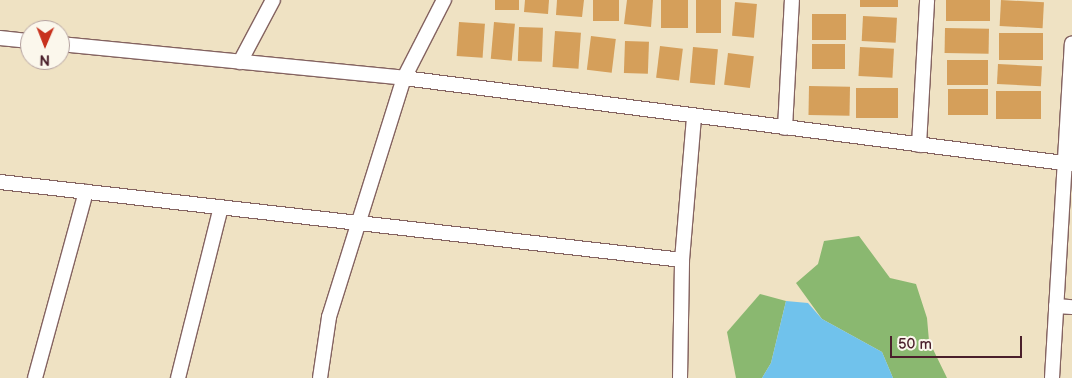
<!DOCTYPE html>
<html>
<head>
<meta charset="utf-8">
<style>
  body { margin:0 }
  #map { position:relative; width:1072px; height:378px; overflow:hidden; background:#efe2c3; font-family:"Balsamiq Sans",sans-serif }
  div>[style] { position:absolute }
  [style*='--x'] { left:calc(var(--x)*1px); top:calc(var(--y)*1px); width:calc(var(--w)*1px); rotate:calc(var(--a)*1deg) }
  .forest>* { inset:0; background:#8ab870 }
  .water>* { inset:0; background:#70c2ec }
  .building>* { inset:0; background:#d59f5a; transform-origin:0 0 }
  .roads { filter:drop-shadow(1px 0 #846360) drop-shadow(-1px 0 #846360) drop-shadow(0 1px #846360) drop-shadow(0 -1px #846360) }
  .minor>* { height:14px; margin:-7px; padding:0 7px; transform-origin:7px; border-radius:7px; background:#fff }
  span { translate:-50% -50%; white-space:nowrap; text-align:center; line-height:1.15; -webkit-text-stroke:4.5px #fbf7ec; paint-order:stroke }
  .north { position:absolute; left:20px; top:20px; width:50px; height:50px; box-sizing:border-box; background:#fbf7ec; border:1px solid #b4a19f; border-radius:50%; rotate:181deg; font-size:14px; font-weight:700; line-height:20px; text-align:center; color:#4a1f2b }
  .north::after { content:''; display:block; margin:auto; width:18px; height:22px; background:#c8321e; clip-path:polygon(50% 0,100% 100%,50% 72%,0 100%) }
  .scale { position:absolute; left:890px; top:336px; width:132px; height:22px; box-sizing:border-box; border:2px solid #4a1f2b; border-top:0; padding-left:6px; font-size:15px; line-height:18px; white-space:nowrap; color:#4a1f2b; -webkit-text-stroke:4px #fbf7ec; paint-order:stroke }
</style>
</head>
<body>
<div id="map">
  <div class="forest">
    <div style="clip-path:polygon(859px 236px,890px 278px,916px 284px,927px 318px,929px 341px,947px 378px,893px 378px,882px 352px,822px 319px,796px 283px,818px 264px,824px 241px)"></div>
    <div style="clip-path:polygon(760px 294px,786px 301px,771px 363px,762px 378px,736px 378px,727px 332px)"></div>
  </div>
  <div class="water">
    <div style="clip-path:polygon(786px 301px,808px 303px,822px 319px,882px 352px,893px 378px,762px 378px,771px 363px)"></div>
  </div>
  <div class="building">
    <div style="left:495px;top:0;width:24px;height:10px"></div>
    <div style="clip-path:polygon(525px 0,549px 0,548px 14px,524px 12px)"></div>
    <div style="clip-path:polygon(557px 0,584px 0,582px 17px,556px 15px)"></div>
    <div style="left:593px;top:0;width:26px;height:21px"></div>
    <div style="clip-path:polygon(627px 0,653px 0,651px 27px,624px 24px)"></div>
    <div style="left:661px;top:0;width:27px;height:28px"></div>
    <div style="left:696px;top:0;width:25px;height:33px"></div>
    <div style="left:860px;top:0;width:38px;height:7px"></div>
    <div style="left:946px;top:0;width:44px;height:21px"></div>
    <div style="left:1001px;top:0;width:43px;height:26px;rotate:3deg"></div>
    <div style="left:735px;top:2px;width:22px;height:34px;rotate:5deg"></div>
    <div style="left:812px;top:14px;width:34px;height:26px"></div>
    <div style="left:863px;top:16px;width:34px;height:25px;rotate:3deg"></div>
    <div style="left:459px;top:22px;width:26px;height:34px;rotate:4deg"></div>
    <div style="left:494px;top:22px;width:21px;height:37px;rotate:5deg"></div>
    <div style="left:519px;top:27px;width:24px;height:34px;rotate:2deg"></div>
    <div style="left:945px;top:28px;width:44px;height:25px;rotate:1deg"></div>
    <div style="left:555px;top:31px;width:26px;height:36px;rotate:4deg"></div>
    <div style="left:999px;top:33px;width:44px;height:27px"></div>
    <div style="left:591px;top:36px;width:25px;height:34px;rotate:7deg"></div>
    <div style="left:625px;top:41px;width:24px;height:32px;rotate:2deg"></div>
    <div style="left:812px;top:44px;width:33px;height:25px"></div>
    <div style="left:660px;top:46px;width:23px;height:32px;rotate:7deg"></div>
    <div style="left:693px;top:47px;width:25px;height:36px;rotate:5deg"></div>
    <div style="left:860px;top:47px;width:34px;height:29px;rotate:3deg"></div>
    <div style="left:728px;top:53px;width:26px;height:32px;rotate:7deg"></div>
    <div style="left:947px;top:60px;width:41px;height:25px"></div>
    <div style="left:998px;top:64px;width:44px;height:20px;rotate:3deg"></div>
    <div style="left:809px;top:86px;width:41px;height:29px;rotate:1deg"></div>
    <div style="left:856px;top:88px;width:42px;height:30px"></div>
    <div style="left:948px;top:89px;width:40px;height:26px"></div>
    <div style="left:996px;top:91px;width:45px;height:28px"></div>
  </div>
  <div class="roads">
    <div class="minor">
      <div style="--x:0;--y:38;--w:30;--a:6"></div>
      <div style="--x:60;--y:44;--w:346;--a:5.6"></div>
      <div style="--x:404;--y:78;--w:674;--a:7.34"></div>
      <div style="--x:240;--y:62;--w:70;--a:-62"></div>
      <div style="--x:785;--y:128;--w:128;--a:-86.9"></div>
      <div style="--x:919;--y:145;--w:145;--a:-86.8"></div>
      <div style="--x:0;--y:182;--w:686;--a:6.52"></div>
      <div style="--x:1056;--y:306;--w:16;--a:4"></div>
      <div style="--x:35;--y:378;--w:193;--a:-74.7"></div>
      <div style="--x:178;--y:378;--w:176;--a:-75.9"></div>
      <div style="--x:320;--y:378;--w:62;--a:-81.6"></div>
      <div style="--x:329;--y:317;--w:250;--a:-72.6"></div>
      <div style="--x:404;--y:78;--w:88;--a:-62.9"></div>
      <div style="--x:680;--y:378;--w:118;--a:-89"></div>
      <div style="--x:682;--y:260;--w:143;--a:-85.2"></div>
      <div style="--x:1052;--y:378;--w:335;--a:-86.6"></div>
    </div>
  </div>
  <div class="north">N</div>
  <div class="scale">50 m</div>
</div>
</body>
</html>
